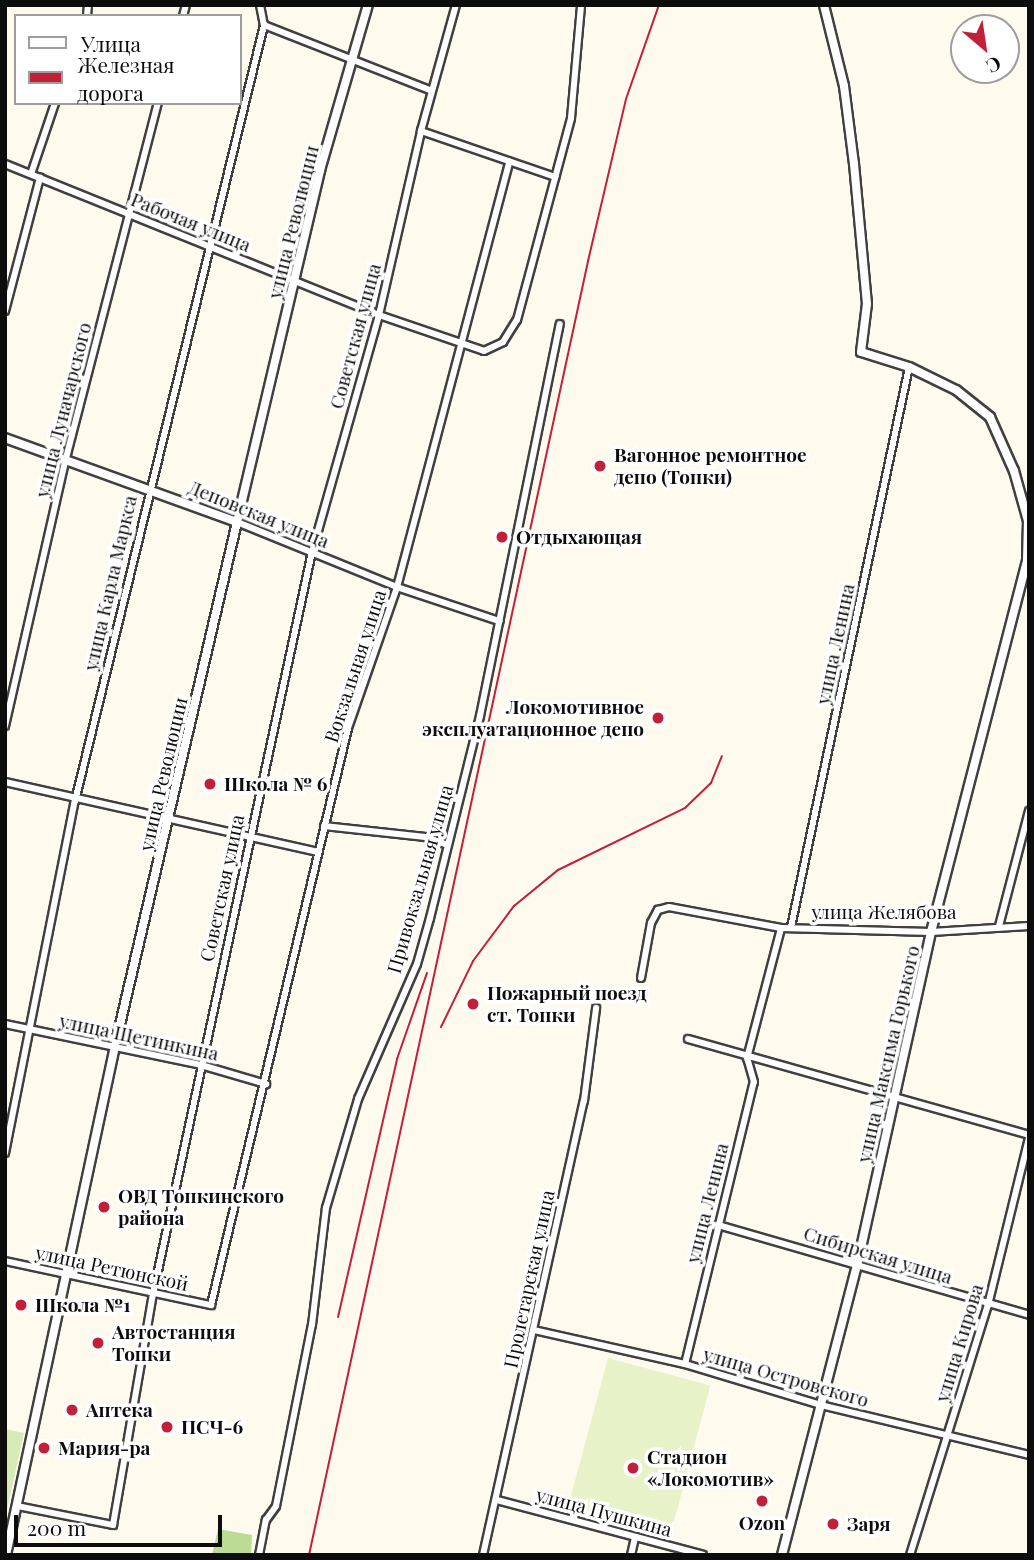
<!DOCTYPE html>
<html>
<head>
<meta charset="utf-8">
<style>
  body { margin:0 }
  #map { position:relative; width:1034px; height:1560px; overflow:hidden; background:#fffaee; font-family:"Playfair Display",serif }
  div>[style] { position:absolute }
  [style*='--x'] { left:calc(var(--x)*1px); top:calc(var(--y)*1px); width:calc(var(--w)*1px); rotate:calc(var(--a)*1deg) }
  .green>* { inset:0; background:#d7ebb6 }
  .forest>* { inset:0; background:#bcdc95 }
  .pitch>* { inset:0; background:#e7f2c8; transform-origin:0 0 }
  .roads { filter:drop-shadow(2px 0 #404040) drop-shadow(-2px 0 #404040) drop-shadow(0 2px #404040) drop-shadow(0 -2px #404040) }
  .minor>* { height:6px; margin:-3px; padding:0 3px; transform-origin:3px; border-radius:3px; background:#fff }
  .tertiary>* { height:8px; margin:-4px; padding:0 4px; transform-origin:4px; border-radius:4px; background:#fff }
  .rail>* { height:2px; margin:-1px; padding:0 1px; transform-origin:1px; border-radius:1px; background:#c22038 }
  .dots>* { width:19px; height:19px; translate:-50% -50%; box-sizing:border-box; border:4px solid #fff; border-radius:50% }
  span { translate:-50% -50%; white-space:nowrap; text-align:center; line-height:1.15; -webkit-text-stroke:7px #fff; paint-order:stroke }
  .street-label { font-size:19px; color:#0d0d0d }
  .poi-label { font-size:19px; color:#0d0d0d; font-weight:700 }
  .left { translate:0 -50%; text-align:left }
  .right { translate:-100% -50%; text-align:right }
  .frame { position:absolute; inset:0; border:7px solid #0d0d0d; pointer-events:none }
  .legend { position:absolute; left:14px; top:14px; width:228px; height:91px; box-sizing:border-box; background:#fff; border:2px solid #9e9e9e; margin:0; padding:9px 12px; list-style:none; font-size:21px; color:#0d0d0d }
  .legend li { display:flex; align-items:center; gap:14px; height:35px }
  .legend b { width:35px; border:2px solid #9e9e9e }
  .north { position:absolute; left:950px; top:14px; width:70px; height:70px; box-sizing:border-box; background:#fff; border:2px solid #9e9e9e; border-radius:50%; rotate:151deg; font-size:19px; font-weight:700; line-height:28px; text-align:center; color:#0d0d0d }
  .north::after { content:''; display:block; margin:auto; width:24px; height:32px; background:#c22038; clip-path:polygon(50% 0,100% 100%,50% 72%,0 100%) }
  .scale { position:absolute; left:14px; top:1515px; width:208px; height:32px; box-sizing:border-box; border:4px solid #0d0d0d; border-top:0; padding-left:9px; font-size:21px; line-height:24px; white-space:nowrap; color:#0d0d0d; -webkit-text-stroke:5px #fff; paint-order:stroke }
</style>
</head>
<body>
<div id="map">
  <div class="green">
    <div style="clip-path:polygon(5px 1429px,24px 1433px,5px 1519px)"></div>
  </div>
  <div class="forest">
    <div style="clip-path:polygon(218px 1529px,252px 1535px,251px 1555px,212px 1555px)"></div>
  </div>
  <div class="pitch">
    <div style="left:608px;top:1358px;width:106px;height:158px;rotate:15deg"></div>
  </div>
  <div class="roads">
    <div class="minor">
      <div style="--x:260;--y:5;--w:20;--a:79"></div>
      <div style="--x:264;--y:25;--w:180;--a:21.4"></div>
      <div style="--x:87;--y:16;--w:11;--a:-85"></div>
      <div style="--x:183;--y:16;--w:11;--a:-75"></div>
      <div style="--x:421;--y:131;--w:142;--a:18.9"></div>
      <div style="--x:5;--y:164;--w:403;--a:22"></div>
      <div style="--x:379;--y:315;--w:111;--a:18.9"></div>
      <div style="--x:484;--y:351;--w:21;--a:-25"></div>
      <div style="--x:503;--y:342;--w:26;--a:-58"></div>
      <div style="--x:517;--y:320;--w:209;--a:-75"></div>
      <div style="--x:571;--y:118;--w:113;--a:-84.9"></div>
      <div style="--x:31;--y:174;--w:75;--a:-71.3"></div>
      <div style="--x:5;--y:311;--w:138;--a:-75.3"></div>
      <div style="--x:237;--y:522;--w:173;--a:22.1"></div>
      <div style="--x:397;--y:587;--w:108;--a:18.4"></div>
      <div style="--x:5;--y:726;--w:275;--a:-77.2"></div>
      <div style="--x:66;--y:458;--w:367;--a:-75.5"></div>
      <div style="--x:5;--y:782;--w:321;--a:12.6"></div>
      <div style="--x:324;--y:826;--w:102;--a:6.2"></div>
      <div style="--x:425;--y:837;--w:24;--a:19"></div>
      <div style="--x:999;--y:926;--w:119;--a:-75.4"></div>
      <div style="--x:791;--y:927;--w:572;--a:-78.1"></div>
      <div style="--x:641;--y:978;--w:56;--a:-79.7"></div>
      <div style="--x:651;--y:923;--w:15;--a:-62"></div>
      <div style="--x:658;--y:910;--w:11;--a:-15"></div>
      <div style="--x:669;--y:907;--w:114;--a:10.6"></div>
      <div style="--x:781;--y:928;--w:150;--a:1.5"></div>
      <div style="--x:931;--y:932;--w:98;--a:-3.5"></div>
      <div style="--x:5;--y:1024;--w:200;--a:11.8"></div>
      <div style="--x:201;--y:1065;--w:68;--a:16.3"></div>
      <div style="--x:688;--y:1039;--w:354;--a:15.7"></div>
      <div style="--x:5;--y:1153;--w:359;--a:-78.8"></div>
      <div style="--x:75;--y:801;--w:799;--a:-76.31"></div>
      <div style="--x:718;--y:1225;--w:324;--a:16.1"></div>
      <div style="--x:5;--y:1261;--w:211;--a:12.1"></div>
      <div style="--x:211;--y:1305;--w:593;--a:-76.64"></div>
      <div style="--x:348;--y:728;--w:149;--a:-70.8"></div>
      <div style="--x:397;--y:587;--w:440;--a:-75.2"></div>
      <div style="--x:534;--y:1330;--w:155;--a:12.7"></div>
      <div style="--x:685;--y:1364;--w:142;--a:16.8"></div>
      <div style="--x:821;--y:1405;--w:214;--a:13.5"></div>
      <div style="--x:685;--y:1364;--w:290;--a:-76.3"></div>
      <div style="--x:754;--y:1082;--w:25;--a:-106"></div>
      <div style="--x:747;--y:1058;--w:134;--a:-75.3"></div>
      <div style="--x:497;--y:1500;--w:213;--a:14.9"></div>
      <div style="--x:17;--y:1506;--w:98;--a:11.2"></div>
      <div style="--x:113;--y:1525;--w:234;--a:-80.2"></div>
      <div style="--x:153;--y:1294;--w:759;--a:-77.91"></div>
      <div style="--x:312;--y:552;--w:246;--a:-74.2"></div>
      <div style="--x:379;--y:315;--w:189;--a:-77.1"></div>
      <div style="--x:421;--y:131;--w:131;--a:-74.5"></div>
      <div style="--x:259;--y:1555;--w:36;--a:-79"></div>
      <div style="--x:266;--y:1520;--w:17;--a:-54"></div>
      <div style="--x:276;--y:1506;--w:185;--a:-78.8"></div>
      <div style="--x:312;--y:1325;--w:118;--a:-83.2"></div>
      <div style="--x:326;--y:1208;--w:114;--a:-73.6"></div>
      <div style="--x:358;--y:1099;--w:147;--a:-66.4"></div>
      <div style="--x:417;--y:964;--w:48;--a:-74.2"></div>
      <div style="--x:430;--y:918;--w:208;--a:-76.1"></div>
      <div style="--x:480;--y:716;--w:400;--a:-78.5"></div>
      <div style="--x:483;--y:1555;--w:465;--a:-77.5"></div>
      <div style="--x:584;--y:1101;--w:94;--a:-82.6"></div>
      <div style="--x:631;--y:1555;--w:18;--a:-77"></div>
      <div style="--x:910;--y:1555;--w:262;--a:-72.7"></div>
      <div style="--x:988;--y:1305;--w:172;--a:-76.2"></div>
    </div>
    <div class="tertiary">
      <div style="--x:5;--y:438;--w:247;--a:19.9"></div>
      <div style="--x:6;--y:1555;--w:521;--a:-77.91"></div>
      <div style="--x:115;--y:1046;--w:538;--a:-76.89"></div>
      <div style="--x:237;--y:522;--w:362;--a:-76.7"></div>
      <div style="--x:320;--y:170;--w:172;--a:-73.8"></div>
      <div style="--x:782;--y:1555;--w:299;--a:-75.5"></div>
      <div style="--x:857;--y:1266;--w:342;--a:-77.5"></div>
      <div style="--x:931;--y:932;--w:383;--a:-75.5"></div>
      <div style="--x:1027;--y:561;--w:40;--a:-88.6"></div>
      <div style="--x:1028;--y:521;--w:52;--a:-105.6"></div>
      <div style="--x:1014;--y:471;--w:59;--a:-114"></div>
      <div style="--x:990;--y:417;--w:43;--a:-141.5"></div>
      <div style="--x:956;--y:390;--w:52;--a:-153.9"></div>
      <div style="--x:909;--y:367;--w:50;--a:-162.6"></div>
      <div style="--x:861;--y:352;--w:48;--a:-82.9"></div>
      <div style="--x:867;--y:304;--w:141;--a:-95.3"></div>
      <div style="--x:854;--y:164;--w:79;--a:-97.3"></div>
      <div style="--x:844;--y:86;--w:83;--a:-103.9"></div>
    </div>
  </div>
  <div class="rail">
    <div style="--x:441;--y:1027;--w:73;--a:-64.1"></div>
    <div style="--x:473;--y:961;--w:69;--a:-53.3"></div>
    <div style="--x:514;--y:906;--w:57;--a:-39.3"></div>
    <div style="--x:558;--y:870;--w:141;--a:-26"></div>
    <div style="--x:685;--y:808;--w:36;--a:-44"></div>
    <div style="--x:711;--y:783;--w:29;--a:-68"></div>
    <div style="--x:338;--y:1317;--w:265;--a:-77.1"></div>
    <div style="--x:397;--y:1059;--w:91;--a:-70.8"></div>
    <div style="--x:309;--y:1555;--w:1324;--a:-77.83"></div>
    <div style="--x:588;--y:261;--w:166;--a:-76.8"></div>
    <div style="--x:626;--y:99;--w:100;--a:-70.7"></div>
  </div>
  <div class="dots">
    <div style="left:600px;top:466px;background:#c22038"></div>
    <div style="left:502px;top:537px;background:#c22038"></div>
    <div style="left:658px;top:718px;background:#c22038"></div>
    <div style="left:210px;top:784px;background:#c22038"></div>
    <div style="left:473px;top:1004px;background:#c22038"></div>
    <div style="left:104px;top:1207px;background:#c22038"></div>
    <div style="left:21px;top:1305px;background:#c22038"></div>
    <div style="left:98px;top:1343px;background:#c22038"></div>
    <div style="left:72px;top:1410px;background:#c22038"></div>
    <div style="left:167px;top:1427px;background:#c22038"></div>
    <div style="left:44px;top:1448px;background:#c22038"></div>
    <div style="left:633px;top:1468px;background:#c22038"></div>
    <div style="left:762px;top:1501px;background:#c22038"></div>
    <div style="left:833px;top:1524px;background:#c22038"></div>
  </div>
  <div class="street-label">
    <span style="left:191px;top:222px;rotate:22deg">Рабочая улица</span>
    <span style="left:293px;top:222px;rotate:-76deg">улица Революции</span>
    <span style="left:355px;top:336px;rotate:-75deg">Советская улица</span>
    <span style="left:63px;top:410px;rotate:-76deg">улица Луначарского</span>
    <span style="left:259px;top:514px;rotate:22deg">Деповская улица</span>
    <span style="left:110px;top:583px;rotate:-77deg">улица Карла Маркса</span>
    <span style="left:835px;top:644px;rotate:-78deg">улица Ленина</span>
    <span style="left:355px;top:666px;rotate:-72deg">Вокзальная улица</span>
    <span style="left:163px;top:774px;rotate:-77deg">улица Революции</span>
    <span style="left:420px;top:879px;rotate:-74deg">Привокзальная улица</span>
    <span style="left:222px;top:888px;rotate:-78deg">Советская улица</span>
    <span style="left:884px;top:912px">улица Желябова</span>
    <span style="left:139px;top:1037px;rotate:12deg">улица Щетинкина</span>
    <span style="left:888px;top:1054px;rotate:-77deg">улица Максима Горького</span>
    <span style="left:707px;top:1203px;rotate:-76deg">улица Ленина</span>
    <span style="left:878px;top:1255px;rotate:17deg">Сибирская улица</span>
    <span style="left:112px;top:1268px;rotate:12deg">улица Ретюнской</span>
    <span style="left:529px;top:1279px;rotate:-78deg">Пролетарская улица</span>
    <span style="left:959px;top:1343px;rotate:-73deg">улица Кирова</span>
    <span style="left:786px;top:1377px;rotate:16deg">улица Островского</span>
    <span style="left:604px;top:1512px;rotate:15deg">улица Пушкина</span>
  </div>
  <div class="poi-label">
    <span class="left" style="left:614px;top:466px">Вагонное ремонтное<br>депо (Топки)</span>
    <span class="left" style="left:516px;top:537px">Отдыхающая</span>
    <span class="right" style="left:644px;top:718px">Локомотивное<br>эксплуатационное депо</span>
    <span class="left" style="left:224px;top:784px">Школа № 6</span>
    <span class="left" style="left:487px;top:1004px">Пожарный поезд<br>ст. Топки</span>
    <span class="left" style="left:118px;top:1207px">ОВД Топкинского<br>района</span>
    <span class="left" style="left:35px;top:1305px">Школа №1</span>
    <span class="left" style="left:112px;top:1343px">Автостанция<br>Топки</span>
    <span class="left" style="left:86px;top:1410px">Аптека</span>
    <span class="left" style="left:181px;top:1427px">ПСЧ-6</span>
    <span class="left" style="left:58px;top:1448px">Мария-ра</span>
    <span class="left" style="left:647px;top:1468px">Стадион<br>«Локомотив»</span>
    <span style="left:762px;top:1523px">Ozon</span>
    <span class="left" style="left:847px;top:1524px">Заря</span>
  </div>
  <div class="frame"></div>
  <ul class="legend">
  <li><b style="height:9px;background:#fff"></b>Улица</li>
  <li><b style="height:9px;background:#c22038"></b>Железная дорога</li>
  </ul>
  <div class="north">С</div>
  <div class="scale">200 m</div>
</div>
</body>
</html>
